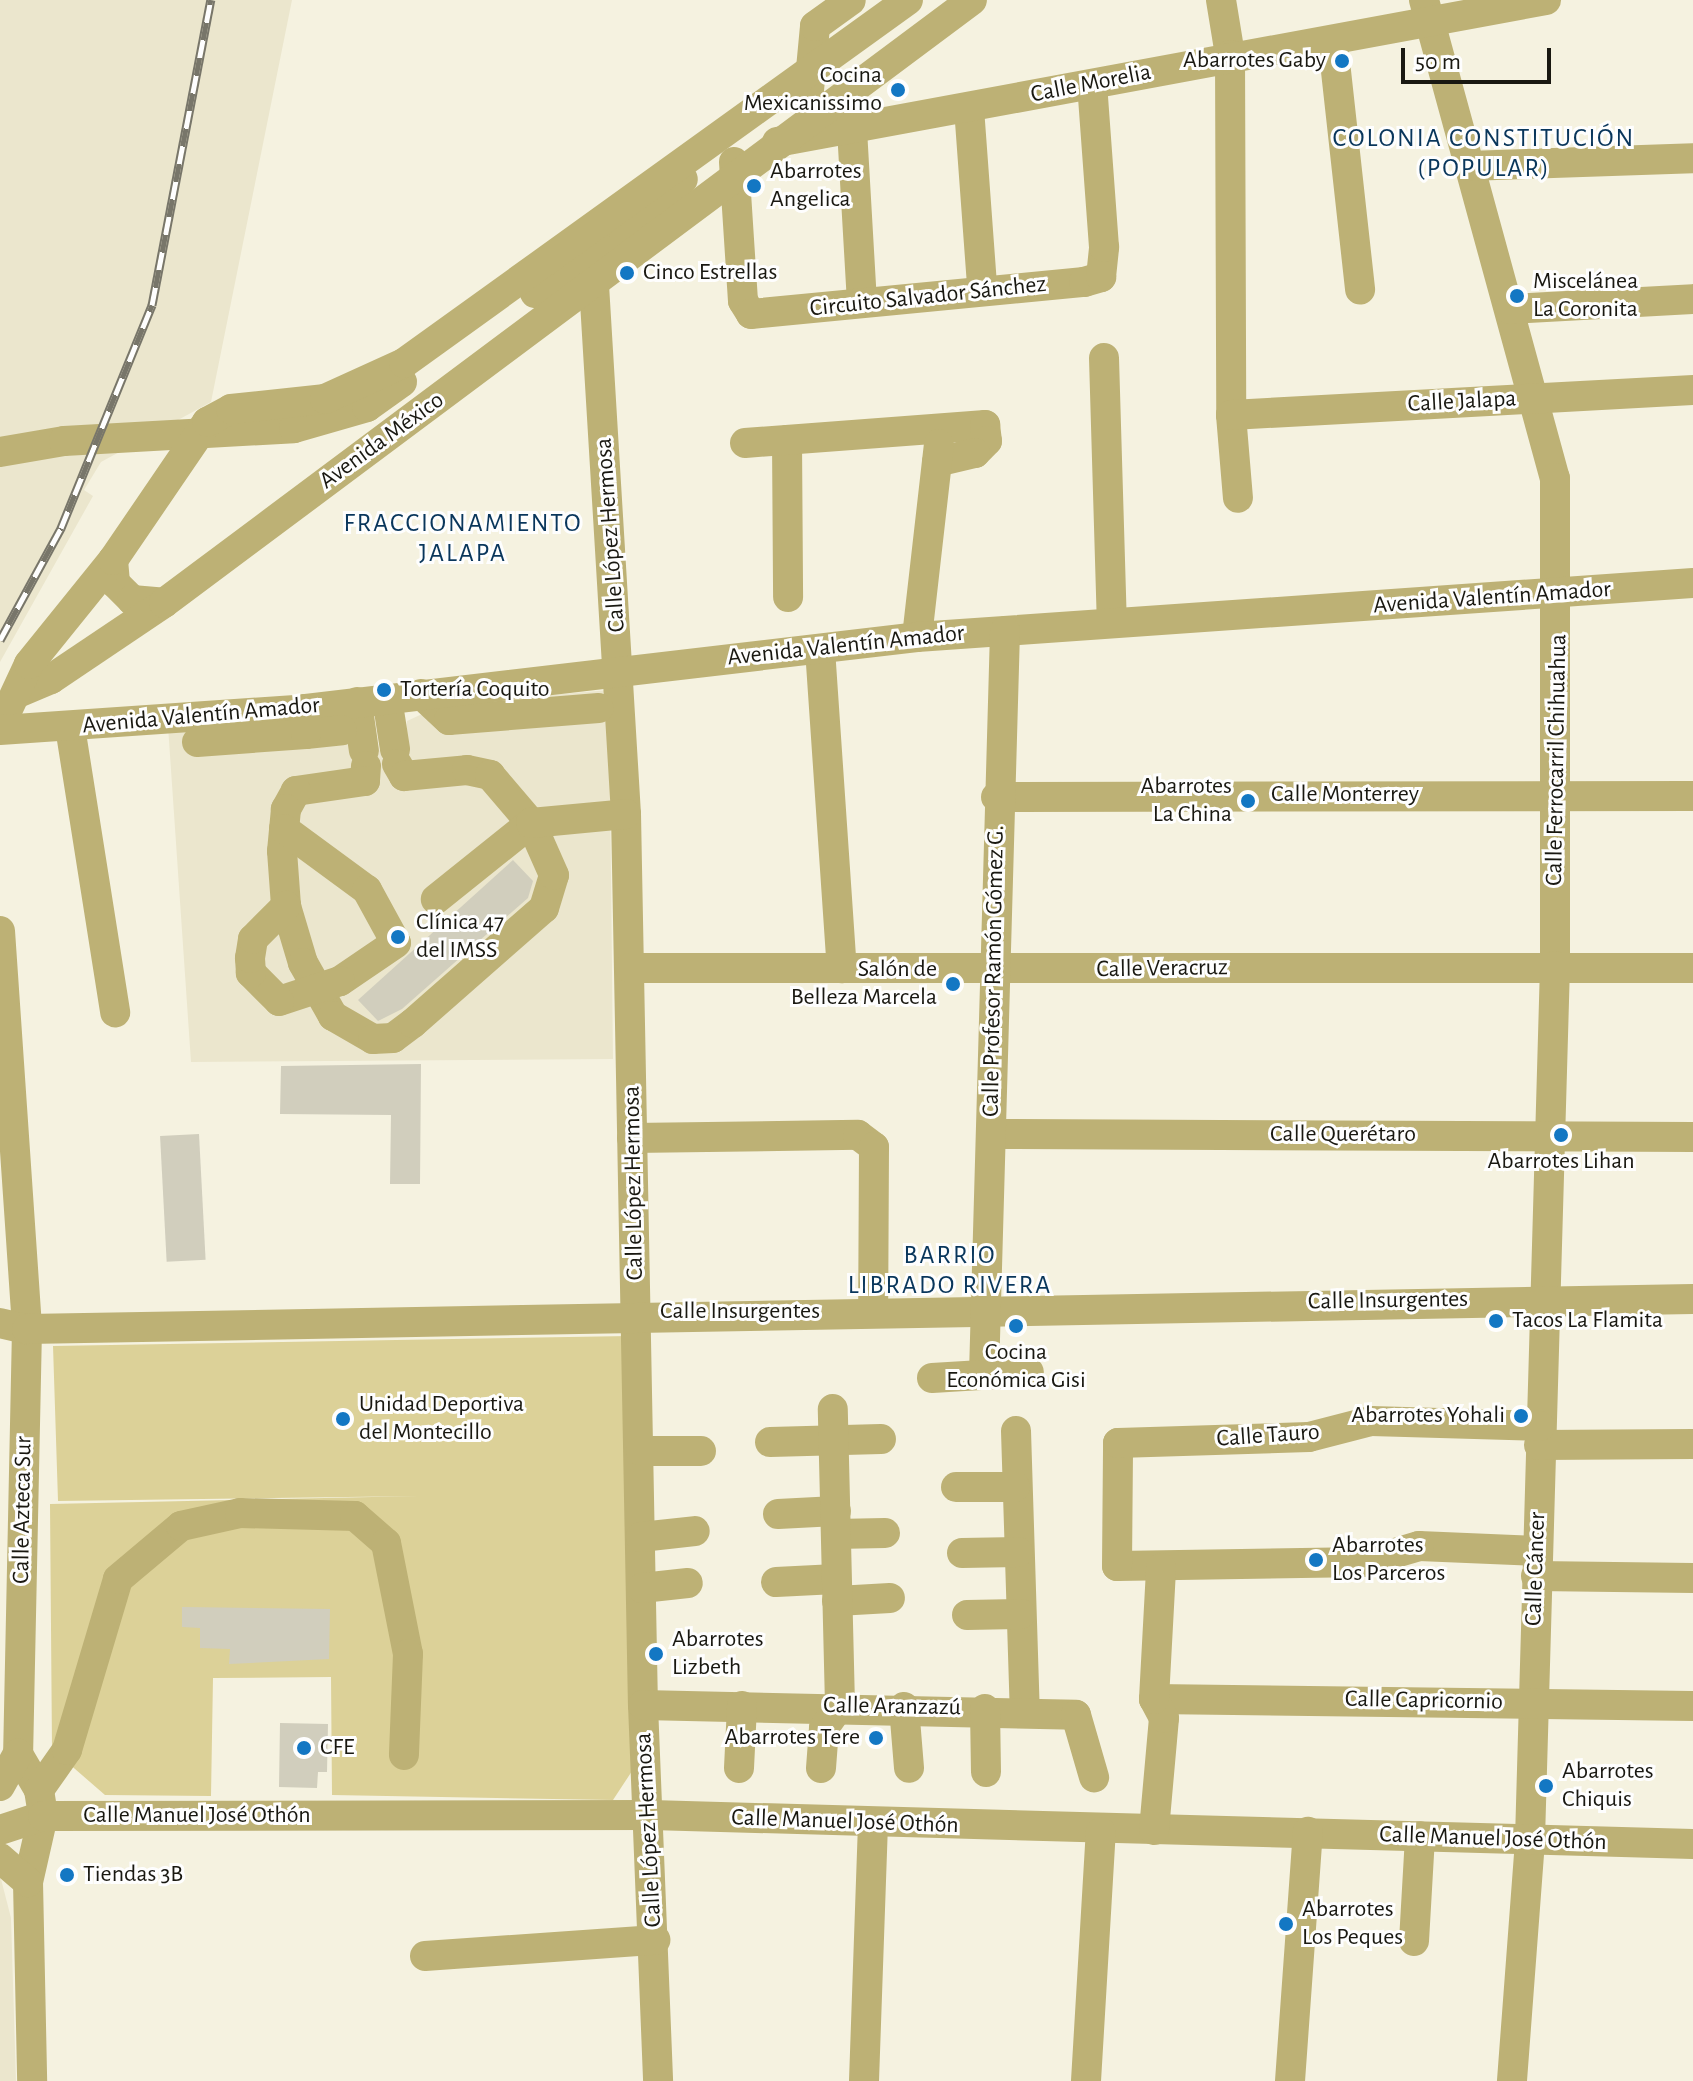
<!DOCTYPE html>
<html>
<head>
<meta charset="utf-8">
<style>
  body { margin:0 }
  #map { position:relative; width:1693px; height:2081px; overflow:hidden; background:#f5f2e0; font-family:"Alegreya Sans",sans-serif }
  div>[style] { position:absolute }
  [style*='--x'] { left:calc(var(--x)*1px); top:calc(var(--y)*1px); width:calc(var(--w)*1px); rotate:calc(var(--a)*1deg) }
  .built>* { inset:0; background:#ebe6cd }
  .green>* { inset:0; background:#dcd198 }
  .building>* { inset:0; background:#d1cebd; transform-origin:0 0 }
  .minor>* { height:30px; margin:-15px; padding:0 15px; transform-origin:15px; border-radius:15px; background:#bdb175 }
  .rail>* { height:9px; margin-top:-4.5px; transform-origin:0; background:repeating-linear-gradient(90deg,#fefefe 0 18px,#78766a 0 36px); box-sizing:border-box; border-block:2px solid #78766a }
  .dots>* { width:22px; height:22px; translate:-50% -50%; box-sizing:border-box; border:4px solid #fefefe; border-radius:50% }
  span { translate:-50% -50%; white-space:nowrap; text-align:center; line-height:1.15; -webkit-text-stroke:6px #fefefe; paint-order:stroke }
  .poi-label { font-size:24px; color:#191811 }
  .right { translate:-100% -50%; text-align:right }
  .left { translate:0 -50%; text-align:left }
  .street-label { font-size:24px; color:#191811 }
  .neighbourhood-label { font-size:26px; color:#09365b; letter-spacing:2px }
  .scale { position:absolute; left:1401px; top:48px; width:150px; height:36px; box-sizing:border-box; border:4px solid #191811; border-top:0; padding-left:10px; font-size:24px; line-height:28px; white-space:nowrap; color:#191811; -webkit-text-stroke:6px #fefefe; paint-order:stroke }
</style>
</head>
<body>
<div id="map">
  <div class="built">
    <div style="clip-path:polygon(0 0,292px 0,211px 402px,101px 462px,84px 490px,93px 496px,0 662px)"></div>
    <div style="clip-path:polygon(609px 690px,613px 1059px,191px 1062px,168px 726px,297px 710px,364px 751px,405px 749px,407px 721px,444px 704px)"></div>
    <div style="clip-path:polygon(0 1875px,11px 1918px,16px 2081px,0 2081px)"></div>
  </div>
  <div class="green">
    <div style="clip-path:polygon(629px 1336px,634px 1768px,613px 1800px,332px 1795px,331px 1677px,213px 1678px,211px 1796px,105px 1795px,52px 1749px,50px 1504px,420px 1496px,58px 1501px,53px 1346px)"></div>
  </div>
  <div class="building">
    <div style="clip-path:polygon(513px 860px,533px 881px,528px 898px,402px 1009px,378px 1021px,358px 1000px)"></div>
    <div style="clip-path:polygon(421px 1064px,420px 1184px,390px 1184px,391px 1115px,280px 1114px,281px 1066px)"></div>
    <div style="left:199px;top:1134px;width:126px;height:39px;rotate:87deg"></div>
    <div style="clip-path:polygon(182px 1607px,330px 1609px,329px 1659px,229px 1664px,230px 1649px,200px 1648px,200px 1628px,182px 1627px)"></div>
    <div style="clip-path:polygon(280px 1723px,328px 1724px,327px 1772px,318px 1772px,317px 1788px,279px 1787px)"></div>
  </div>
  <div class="minor">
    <div style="--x:1221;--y:0;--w:56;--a:80.7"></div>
    <div style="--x:1230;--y:55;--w:360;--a:89.8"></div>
    <div style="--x:1231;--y:415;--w:83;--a:85.2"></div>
    <div style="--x:1424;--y:0;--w:496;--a:74.7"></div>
    <div style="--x:1555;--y:478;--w:488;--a:90"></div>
    <div style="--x:1555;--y:966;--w:875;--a:91.64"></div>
    <div style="--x:1530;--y:1841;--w:241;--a:94.3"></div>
    <div style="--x:1333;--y:44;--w:247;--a:83.7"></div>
    <div style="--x:809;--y:90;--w:64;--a:-84.6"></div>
    <div style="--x:815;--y:26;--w:44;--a:-35.8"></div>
    <div style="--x:969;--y:108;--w:179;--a:85.8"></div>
    <div style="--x:851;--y:112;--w:190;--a:86.7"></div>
    <div style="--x:777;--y:142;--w:782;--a:-10.46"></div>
    <div style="--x:734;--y:162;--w:139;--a:86.3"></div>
    <div style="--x:743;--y:301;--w:15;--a:58"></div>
    <div style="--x:751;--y:314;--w:335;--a:-5.5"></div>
    <div style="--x:1084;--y:282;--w:18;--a:-16"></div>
    <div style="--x:1101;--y:277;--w:30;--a:-84"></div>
    <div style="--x:1104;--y:247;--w:162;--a:-94.2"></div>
    <div style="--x:1468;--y:166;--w:225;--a:-2"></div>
    <div style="--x:594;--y:285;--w:530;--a:86.54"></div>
    <div style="--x:626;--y:814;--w:891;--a:88.91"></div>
    <div style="--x:643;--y:1705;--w:376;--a:87.7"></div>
    <div style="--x:535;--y:293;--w:108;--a:-34.4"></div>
    <div style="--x:624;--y:232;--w:79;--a:-41.9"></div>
    <div style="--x:1510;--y:309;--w:183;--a:-3.1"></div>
    <div style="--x:1104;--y:358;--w:265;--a:88.3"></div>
    <div style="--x:1231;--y:415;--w:463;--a:-3.1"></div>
    <div style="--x:787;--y:440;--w:157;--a:89.6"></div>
    <div style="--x:745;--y:443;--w:241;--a:-4.3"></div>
    <div style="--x:985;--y:425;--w:16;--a:83"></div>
    <div style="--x:987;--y:441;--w:17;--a:135"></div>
    <div style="--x:975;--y:453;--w:39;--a:167"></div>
    <div style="--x:0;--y:452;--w:65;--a:-9.8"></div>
    <div style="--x:64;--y:441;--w:230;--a:-3.2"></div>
    <div style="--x:294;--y:428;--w:76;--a:-16"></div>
    <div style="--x:367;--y:407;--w:43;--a:-35.5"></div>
    <div style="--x:113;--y:560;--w:23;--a:85"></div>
    <div style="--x:115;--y:583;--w:24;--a:45"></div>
    <div style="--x:132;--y:600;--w:32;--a:5"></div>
    <div style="--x:917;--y:637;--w:194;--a:-83.5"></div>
    <div style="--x:820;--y:649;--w:320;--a:86.1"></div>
    <div style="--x:18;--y:693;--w:36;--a:-23"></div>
    <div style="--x:51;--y:679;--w:136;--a:-33.9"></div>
    <div style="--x:164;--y:603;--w:1008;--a:-36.73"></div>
    <div style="--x:421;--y:694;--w:38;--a:43"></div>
    <div style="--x:449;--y:720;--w:150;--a:-4.6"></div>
    <div style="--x:387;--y:698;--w:52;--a:81.1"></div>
    <div style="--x:357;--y:702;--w:49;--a:81.9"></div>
    <div style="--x:0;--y:726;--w:68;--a:-64.9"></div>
    <div style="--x:29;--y:664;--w:134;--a:-51.1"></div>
    <div style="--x:113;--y:560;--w:167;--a:-55.7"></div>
    <div style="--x:207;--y:422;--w:27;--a:-28"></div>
    <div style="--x:231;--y:409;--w:95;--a:-6.1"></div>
    <div style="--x:325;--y:399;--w:87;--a:-24.5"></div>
    <div style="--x:404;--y:363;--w:621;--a:-35.76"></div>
    <div style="--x:70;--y:727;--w:289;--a:81"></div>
    <div style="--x:0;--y:730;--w:307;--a:-3.9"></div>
    <div style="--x:306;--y:709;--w:615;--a:-6.72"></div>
    <div style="--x:917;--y:637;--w:778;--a:-3.98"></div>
    <div style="--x:306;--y:734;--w:36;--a:-6"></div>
    <div style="--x:197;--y:742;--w:109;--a:-4.2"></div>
    <div style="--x:306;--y:734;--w:25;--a:-90"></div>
    <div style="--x:397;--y:764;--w:14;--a:60"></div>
    <div style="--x:404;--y:776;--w:63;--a:-5.4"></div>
    <div style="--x:467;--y:770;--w:24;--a:12"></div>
    <div style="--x:490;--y:775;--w:63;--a:49.5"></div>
    <div style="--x:531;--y:823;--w:122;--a:141.3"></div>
    <div style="--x:366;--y:766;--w:15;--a:94"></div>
    <div style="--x:365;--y:781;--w:70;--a:171.8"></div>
    <div style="--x:296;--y:791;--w:21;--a:119"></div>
    <div style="--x:286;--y:809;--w:42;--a:95.4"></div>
    <div style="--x:282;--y:851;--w:55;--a:85.8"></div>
    <div style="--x:286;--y:906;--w:59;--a:73.4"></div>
    <div style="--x:303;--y:963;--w:61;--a:60.5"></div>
    <div style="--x:333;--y:1016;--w:46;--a:29.9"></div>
    <div style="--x:373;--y:1039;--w:20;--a:-3"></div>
    <div style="--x:393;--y:1038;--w:25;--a:-37"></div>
    <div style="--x:413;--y:1023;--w:174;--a:-41.3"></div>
    <div style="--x:544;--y:908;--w:34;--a:-73"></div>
    <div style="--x:554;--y:875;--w:57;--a:-113.9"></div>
    <div style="--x:531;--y:823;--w:95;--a:-5.4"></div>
    <div style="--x:996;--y:797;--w:697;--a:-0.08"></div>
    <div style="--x:284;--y:829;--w:103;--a:36.3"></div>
    <div style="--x:367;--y:890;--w:60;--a:61.3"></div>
    <div style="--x:396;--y:943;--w:68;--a:145.8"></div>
    <div style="--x:340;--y:981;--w:64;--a:161.8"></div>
    <div style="--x:279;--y:1001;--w:40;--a:-135"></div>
    <div style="--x:251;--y:973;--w:15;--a:-94"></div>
    <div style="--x:250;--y:958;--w:19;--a:-81"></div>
    <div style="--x:253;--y:939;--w:47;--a:-45"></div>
    <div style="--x:0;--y:931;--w:399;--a:86.1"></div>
    <div style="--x:27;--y:1329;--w:425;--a:91.2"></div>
    <div style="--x:18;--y:1754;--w:42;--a:59.7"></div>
    <div style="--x:39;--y:1790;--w:26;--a:81"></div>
    <div style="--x:43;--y:1816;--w:68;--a:102.8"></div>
    <div style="--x:28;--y:1882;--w:199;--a:88.8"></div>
    <div style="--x:630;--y:968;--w:1063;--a:0"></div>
    <div style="--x:992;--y:1134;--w:701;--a:0.25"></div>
    <div style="--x:632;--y:1138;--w:226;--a:-0.8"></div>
    <div style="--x:858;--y:1135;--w:20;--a:37"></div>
    <div style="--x:874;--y:1147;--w:164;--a:90.3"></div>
    <div style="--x:0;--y:1323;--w:28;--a:13"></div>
    <div style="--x:27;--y:1329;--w:1666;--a:-1.03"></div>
    <div style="--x:984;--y:1374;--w:743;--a:-88.38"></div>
    <div style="--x:932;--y:1378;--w:97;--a:-3.5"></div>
    <div style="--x:1016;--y:1431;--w:279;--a:88.2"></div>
    <div style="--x:770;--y:1442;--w:111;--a:-1.5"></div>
    <div style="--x:1539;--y:1445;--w:154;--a:-0.4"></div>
    <div style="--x:641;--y:1451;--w:60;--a:0"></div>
    <div style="--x:956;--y:1487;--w:59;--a:0"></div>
    <div style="--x:778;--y:1514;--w:58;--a:-3"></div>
    <div style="--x:836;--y:1534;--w:49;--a:-1.2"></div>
    <div style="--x:641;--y:1537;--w:54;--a:-6.3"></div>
    <div style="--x:1537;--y:1551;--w:118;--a:-177.6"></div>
    <div style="--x:1419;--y:1546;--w:56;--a:163.5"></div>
    <div style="--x:1365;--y:1562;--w:248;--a:179.1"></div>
    <div style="--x:1117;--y:1566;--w:123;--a:-89.5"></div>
    <div style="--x:1118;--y:1443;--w:191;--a:-1.8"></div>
    <div style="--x:1309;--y:1437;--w:64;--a:-14.5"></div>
    <div style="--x:1371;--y:1421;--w:169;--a:1.7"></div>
    <div style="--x:962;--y:1553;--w:56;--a:-1"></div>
    <div style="--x:1536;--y:1576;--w:157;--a:0.7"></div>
    <div style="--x:776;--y:1582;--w:60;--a:-2.9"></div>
    <div style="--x:642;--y:1588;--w:46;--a:-6.2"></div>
    <div style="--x:837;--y:1601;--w:53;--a:-3.2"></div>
    <div style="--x:967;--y:1615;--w:54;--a:-1.1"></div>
    <div style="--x:1154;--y:1699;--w:539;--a:0.74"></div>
    <div style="--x:643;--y:1705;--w:433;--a:1.3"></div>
    <div style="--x:1076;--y:1715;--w:65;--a:73.8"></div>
    <div style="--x:904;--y:1707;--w:61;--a:85.3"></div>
    <div style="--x:985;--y:1709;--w:63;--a:89.1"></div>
    <div style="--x:739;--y:1768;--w:62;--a:-87.2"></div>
    <div style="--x:821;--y:1768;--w:40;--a:-85.7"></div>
    <div style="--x:824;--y:1728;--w:28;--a:-55"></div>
    <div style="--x:840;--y:1705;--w:296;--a:-91.4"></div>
    <div style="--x:0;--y:1786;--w:37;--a:-61"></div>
    <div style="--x:39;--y:1790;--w:49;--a:-55"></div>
    <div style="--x:67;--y:1750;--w:178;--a:-73.4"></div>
    <div style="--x:118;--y:1579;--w:82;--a:-40.1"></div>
    <div style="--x:181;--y:1526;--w:60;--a:-12.4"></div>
    <div style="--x:240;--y:1513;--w:115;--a:1.5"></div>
    <div style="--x:355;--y:1516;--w:41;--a:41.1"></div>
    <div style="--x:386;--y:1543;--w:113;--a:78.8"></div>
    <div style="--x:408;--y:1654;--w:101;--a:92.3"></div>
    <div style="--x:0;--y:1830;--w:45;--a:-18"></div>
    <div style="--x:43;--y:1816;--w:608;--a:-0.09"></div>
    <div style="--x:651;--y:1815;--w:1042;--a:1.59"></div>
    <div style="--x:1154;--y:1830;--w:112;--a:-84.9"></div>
    <div style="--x:1164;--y:1718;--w:21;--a:-118"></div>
    <div style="--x:1154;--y:1699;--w:131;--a:-86.9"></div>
    <div style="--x:0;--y:1858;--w:37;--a:41"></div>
    <div style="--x:1414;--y:1941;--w:105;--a:-86.7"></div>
    <div style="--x:425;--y:1956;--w:231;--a:-4"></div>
    <div style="--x:864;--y:2081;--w:258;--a:-88"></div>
    <div style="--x:1086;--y:2081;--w:249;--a:-86.6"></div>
    <div style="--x:1290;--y:2081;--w:250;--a:-85.9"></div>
  </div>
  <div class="rail">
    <div style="--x:0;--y:640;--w:128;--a:-61.4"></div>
    <div style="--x:61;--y:528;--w:241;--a:-67.8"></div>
    <div style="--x:152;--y:305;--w:311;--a:-79.1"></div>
  </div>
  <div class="dots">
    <div style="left:1342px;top:61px;background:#1377c3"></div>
    <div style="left:898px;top:90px;background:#1377c3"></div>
    <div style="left:754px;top:186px;background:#1377c3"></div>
    <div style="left:627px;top:273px;background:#1377c3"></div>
    <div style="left:1517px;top:296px;background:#1377c3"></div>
    <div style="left:384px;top:690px;background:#1377c3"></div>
    <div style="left:1248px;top:801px;background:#1377c3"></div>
    <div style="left:398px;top:937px;background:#1377c3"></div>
    <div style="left:953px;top:984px;background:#1377c3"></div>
    <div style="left:1561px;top:1135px;background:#1377c3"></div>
    <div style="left:1496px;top:1321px;background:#1377c3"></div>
    <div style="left:1016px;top:1326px;background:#1377c3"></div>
    <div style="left:1521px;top:1416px;background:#1377c3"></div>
    <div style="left:343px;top:1419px;background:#1377c3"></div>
    <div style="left:1316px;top:1560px;background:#1377c3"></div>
    <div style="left:656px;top:1654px;background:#1377c3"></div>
    <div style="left:876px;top:1738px;background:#1377c3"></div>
    <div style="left:304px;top:1748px;background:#1377c3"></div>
    <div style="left:1546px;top:1786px;background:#1377c3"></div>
    <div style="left:67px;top:1875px;background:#1377c3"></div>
    <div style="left:1286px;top:1924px;background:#1377c3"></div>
  </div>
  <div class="poi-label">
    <span class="right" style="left:1326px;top:61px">Abarrotes Gaby</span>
    <span class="right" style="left:882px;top:90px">Cocina<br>Mexicanissimo</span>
    <span class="left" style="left:770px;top:186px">Abarrotes<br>Angelica</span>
    <span class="left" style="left:643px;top:273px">Cinco Estrellas</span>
    <span class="left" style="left:1533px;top:296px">Miscelánea<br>La Coronita</span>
    <span class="left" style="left:400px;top:690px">Tortería Coquito</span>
    <span class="right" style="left:1232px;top:801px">Abarrotes<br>La China</span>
    <span class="left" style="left:416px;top:937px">Clínica 47<br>del IMSS</span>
    <span class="right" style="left:937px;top:984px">Salón de<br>Belleza Marcela</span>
    <span style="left:1561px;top:1162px">Abarrotes Lihan</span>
    <span class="left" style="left:1512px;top:1321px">Tacos La Flamita</span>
    <span style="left:1016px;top:1367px">Cocina<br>Económica Gisi</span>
    <span class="left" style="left:359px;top:1419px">Unidad Deportiva<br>del Montecillo</span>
    <span class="right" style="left:1505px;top:1416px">Abarrotes Yohali</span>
    <span class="left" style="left:1332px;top:1560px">Abarrotes<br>Los Parceros</span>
    <span class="left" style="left:672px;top:1654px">Abarrotes<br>Lizbeth</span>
    <span class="right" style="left:860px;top:1738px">Abarrotes Tere</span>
    <span class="left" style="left:320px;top:1748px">CFE</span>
    <span class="left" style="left:1562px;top:1786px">Abarrotes<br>Chiquis</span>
    <span class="left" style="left:83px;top:1875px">Tiendas 3B</span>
    <span class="left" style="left:1302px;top:1924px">Abarrotes<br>Los Peques</span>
  </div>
  <div class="street-label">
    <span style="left:1091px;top:84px;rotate:-11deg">Calle Morelia</span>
    <span style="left:928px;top:297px;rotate:-6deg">Circuito Salvador Sánchez</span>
    <span style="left:1462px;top:402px;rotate:-3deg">Calle Jalapa</span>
    <span style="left:382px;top:441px;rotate:-36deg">Avenida México</span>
    <span style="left:611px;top:535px;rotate:-94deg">Calle López Hermosa</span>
    <span style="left:1492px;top:598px;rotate:-4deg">Avenida Valentín Amador</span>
    <span style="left:846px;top:646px;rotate:-6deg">Avenida Valentín Amador</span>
    <span style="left:201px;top:716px;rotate:-5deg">Avenida Valentín Amador</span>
    <span style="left:1557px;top:760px;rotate:-89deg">Calle Ferrocarril Chihuahua</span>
    <span style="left:1345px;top:795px">Calle Monterrey</span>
    <span style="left:1162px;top:969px;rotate:-1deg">Calle Veracruz</span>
    <span style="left:994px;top:971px;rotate:-89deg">Calle Profesor Ramón Gómez G.</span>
    <span style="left:1343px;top:1135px">Calle Querétaro</span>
    <span style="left:634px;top:1183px;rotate:-91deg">Calle López Hermosa</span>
    <span style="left:1388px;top:1301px;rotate:-1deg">Calle Insurgentes</span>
    <span style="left:740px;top:1312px">Calle Insurgentes</span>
    <span style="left:1268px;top:1436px;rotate:-4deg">Calle Tauro</span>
    <span style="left:23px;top:1510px;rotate:-89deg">Calle Azteca Sur</span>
    <span style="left:1536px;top:1569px;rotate:-88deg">Calle Cáncer</span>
    <span style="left:1424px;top:1701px;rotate:1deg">Calle Capricornio</span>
    <span style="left:892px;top:1707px;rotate:1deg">Calle Aranzazú</span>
    <span style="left:197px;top:1816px">Calle Manuel José Othón</span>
    <span style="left:845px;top:1822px;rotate:2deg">Calle Manuel José Othón</span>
    <span style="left:649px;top:1830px;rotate:-93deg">Calle López Hermosa</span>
    <span style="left:1493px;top:1839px;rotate:2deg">Calle Manuel José Othón</span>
  </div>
  <div class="neighbourhood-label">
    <span style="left:1484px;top:154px">COLONIA CONSTITUCIÓN<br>(POPULAR)</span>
    <span style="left:463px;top:539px">FRACCIONAMIENTO<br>JALAPA</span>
    <span style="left:950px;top:1271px">BARRIO<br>LIBRADO RIVERA</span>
  </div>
  <div class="scale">50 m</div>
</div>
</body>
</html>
